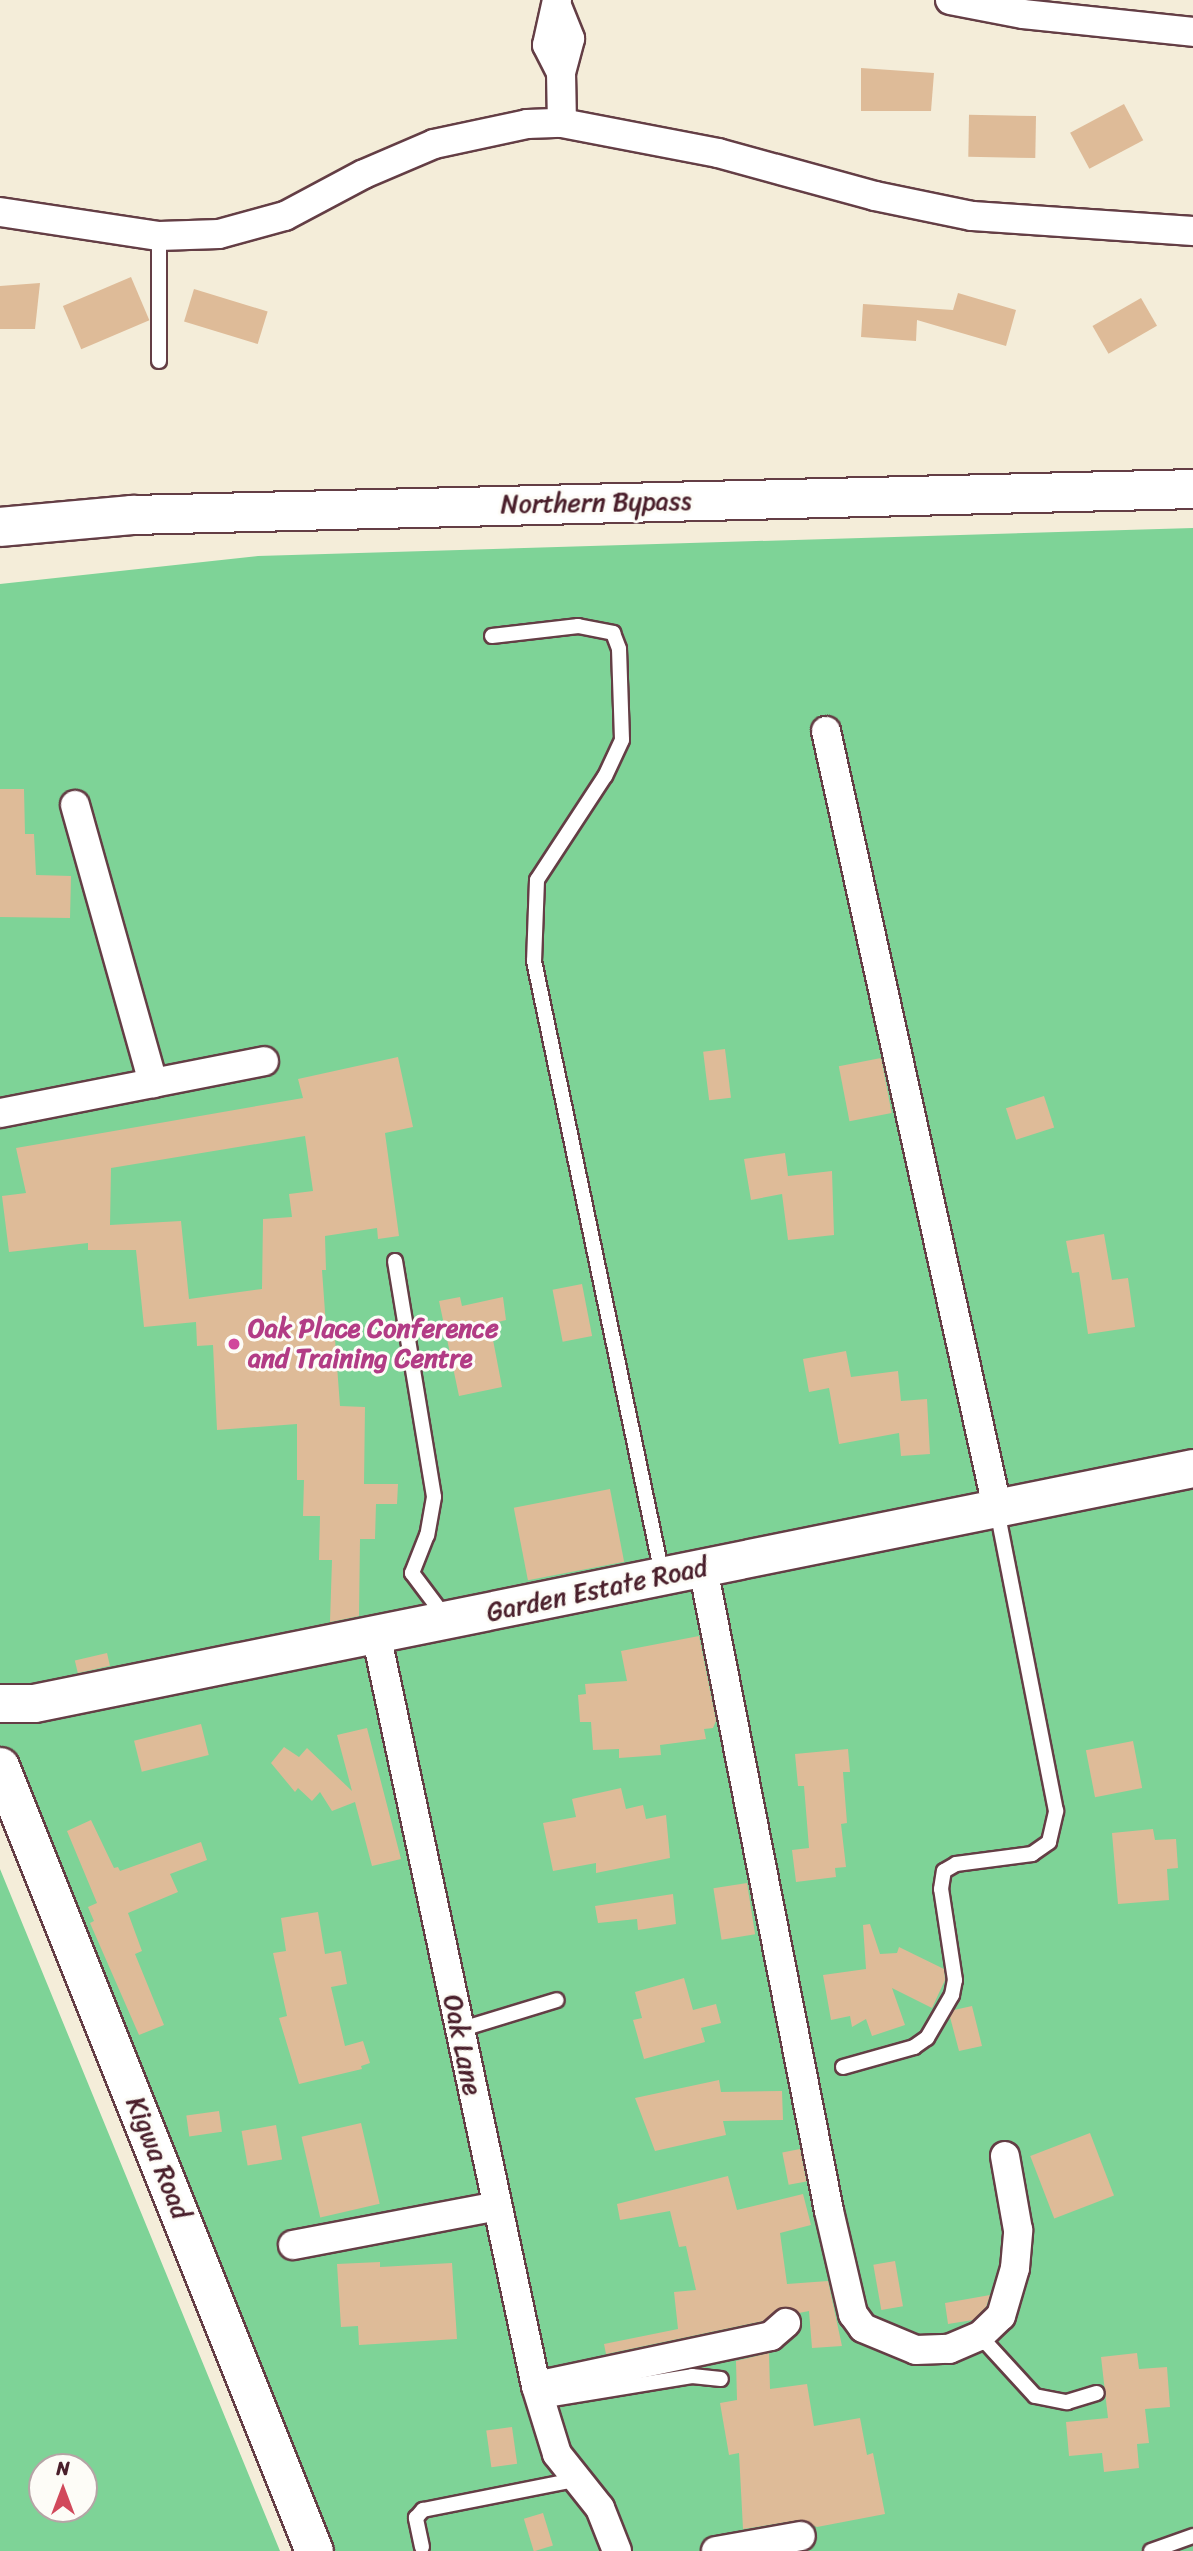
<!DOCTYPE html>
<html>
<head>
<meta charset="utf-8">
<style>
  body { margin:0 }
  #map { position:relative; width:1193px; height:2551px; overflow:hidden; background:#f4edd9; font-family:Sriracha,sans-serif }
  div>[style] { position:absolute }
  [style*='--x'] { left:calc(var(--x)*1px); top:calc(var(--y)*1px); width:calc(var(--w)*1px); rotate:calc(var(--a)*1deg) }
  .green>* { inset:0; background:#7ed397 }
  .building>* { inset:0; background:#debb98; transform-origin:0 0 }
  .roads { filter:drop-shadow(2px 0 #643e45) drop-shadow(-2px 0 #643e45) drop-shadow(0 2px #643e45) drop-shadow(0 -2px #643e45) }
  .service>* { height:14px; margin:-7px; padding:0 7px; transform-origin:7px; border-radius:7px; background:#fff }
  .minor>* { height:28px; margin:-14px; padding:0 14px; transform-origin:14px; border-radius:14px; background:#fff }
  .tertiary>* { height:37px; margin:-18.5px; padding:0 18.5px; transform-origin:18.5px; border-radius:18.5px; background:#fff }
  .primary>* { height:38px; margin:-19px; padding:0 19px; transform-origin:19px; border-radius:19px; background:#fff }
  .dots>* { width:19px; height:19px; translate:-50% -50%; box-sizing:border-box; border:4px solid #fdfcf7; border-radius:50% }
  span { translate:-50% -50%; white-space:nowrap; text-align:center; line-height:1.15; -webkit-text-stroke:6px #fdfcf7; paint-order:stroke }
  .street-label { font-size:26px; color:#4a1f2b }
  .hotel-label { font-size:26px; color:#b23c85; font-weight:700 }
  .left { translate:0 -50%; text-align:left }
  .north { position:absolute; left:28px; top:2453px; width:70px; height:70px; box-sizing:border-box; background:#fdfcf7; border:2px solid #b5a4a5; border-radius:50%; rotate:0deg; font-size:19px; font-weight:700; line-height:28px; text-align:center; color:#4a1f2b }
  .north::after { content:''; display:block; margin:auto; width:24px; height:32px; background:#d1495b; clip-path:polygon(50% 0,100% 100%,50% 72%,0 100%) }
</style>
</head>
<body>
<div id="map">
  <div class="green">
    <div style="clip-path:polygon(1193px 528px,1193px 2551px,309px 2551px,0 1753px,0 584px,258px 556px)"></div>
    <div style="clip-path:polygon(evenodd,0 1869px,280px 2551px,0 2551px,0 1869px,84px 2467px,84px 2509px,42px 2509px,42px 2467px,84px 2467px)"></div>
  </div>
  <div class="building">
    <div style="clip-path:polygon(861px 68px,934px 73px,931px 111px,861px 111px)"></div>
    <div style="left:1124px;top:104px;width:41px;height:61px;rotate:62deg"></div>
    <div style="left:1036px;top:116px;width:42px;height:67px;rotate:91deg"></div>
    <div style="left:131px;top:277px;width:47px;height:74px;rotate:67deg"></div>
    <div style="clip-path:polygon(40px 283px,35px 329px,0 329px,0 286px)"></div>
    <div style="left:194px;top:289px;width:77px;height:34px;rotate:17deg"></div>
    <div style="clip-path:polygon(958px 293px,1016px 310px,1006px 346px,917px 320px,916px 341px,861px 337px,863px 304px,953px 310px)"></div>
    <div style="left:1141px;top:298px;width:32px;height:56px;rotate:60deg"></div>
    <div style="clip-path:polygon(0 789px,24px 789px,25px 834px,34px 834px,36px 875px,71px 876px,70px 918px,0 917px)"></div>
    <div style="left:725px;top:1049px;width:49px;height:22px;rotate:83deg"></div>
    <div style="clip-path:polygon(evenodd,398px 1057px,413px 1127px,385px 1133px,399px 1236px,378px 1239px,377px 1228px,325px 1236px,326px 1270px,322px 1270px,326px 1326px,334px 1325px,340px 1406px,365px 1407px,364px 1484px,398px 1484px,397px 1504px,376px 1504px,375px 1539px,360px 1539px,359px 1616px,330px 1622px,332px 1560px,319px 1560px,320px 1516px,303px 1516px,304px 1480px,297px 1480px,297px 1424px,217px 1430px,213px 1345px,197px 1346px,196px 1322px,144px 1327px,136px 1250px,88px 1250px,88px 1243px,9px 1252px,2px 1196px,26px 1193px,16px 1148px,303px 1098px,298px 1079px,398px 1057px,305px 1136px,313px 1191px,289px 1194px,292px 1217px,263px 1219px,262px 1289px,189px 1299px,181px 1221px,110px 1225px,111px 1168px,305px 1136px)"></div>
    <div style="left:881px;top:1058px;width:56px;height:43px;rotate:79deg"></div>
    <div style="left:1044px;top:1096px;width:33px;height:40px;rotate:72deg"></div>
    <div style="clip-path:polygon(785px 1153px,788px 1176px,832px 1171px,834px 1235px,788px 1240px,782px 1194px,751px 1200px,744px 1159px)"></div>
    <div style="clip-path:polygon(1104px 1234px,1112px 1280px,1128px 1278px,1135px 1327px,1088px 1334px,1079px 1272px,1072px 1273px,1066px 1241px)"></div>
    <div style="left:582px;top:1284px;width:53px;height:30px;rotate:79deg"></div>
    <div style="clip-path:polygon(460px 1297px,462px 1306px,503px 1297px,506px 1320px,490px 1324px,502px 1387px,459px 1396px,439px 1301px)"></div>
    <div style="clip-path:polygon(846px 1351px,851px 1377px,898px 1371px,901px 1401px,927px 1399px,930px 1454px,901px 1456px,899px 1433px,839px 1444px,829px 1388px,809px 1392px,803px 1359px)"></div>
    <div style="left:610px;top:1489px;width:74px;height:98px;rotate:79deg"></div>
    <div style="clip-path:polygon(699px 1636px,716px 1721px,713px 1728px,704px 1729px,706px 1739px,660px 1745px,661px 1755px,619px 1758px,619px 1749px,593px 1750px,591px 1722px,580px 1722px,578px 1695px,586px 1694px,585px 1684px,627px 1681px,621px 1651px)"></div>
    <div style="left:107px;top:1653px;width:13px;height:33px;rotate:77deg"></div>
    <div style="left:201px;top:1724px;width:32px;height:69px;rotate:76deg"></div>
    <div style="clip-path:polygon(367px 1728px,401px 1859px,372px 1866px,355px 1802px,332px 1811px,320px 1792px,312px 1801px,298px 1788px,295px 1792px,271px 1763px,284px 1747px,299px 1757px,307px 1748px,352px 1791px,337px 1735px)"></div>
    <div style="left:1133px;top:1741px;width:48px;height:48px;rotate:79deg"></div>
    <div style="clip-path:polygon(848px 1749px,850px 1772px,843px 1772px,847px 1823px,841px 1824px,846px 1867px,835px 1868px,836px 1877px,796px 1882px,792px 1850px,809px 1848px,804px 1786px,798px 1786px,795px 1754px)"></div>
    <div style="clip-path:polygon(621px 1788px,626px 1809px,643px 1805px,646px 1819px,666px 1815px,670px 1858px,596px 1873px,596px 1863px,553px 1871px,543px 1823px,576px 1817px,572px 1799px)"></div>
    <div style="clip-path:polygon(91px 1820px,114px 1868px,118px 1867px,120px 1871px,201px 1842px,207px 1860px,170px 1874px,178px 1892px,128px 1913px,142px 1951px,135px 1954px,164px 2025px,139px 2035px,90px 1923px,94px 1921px,88px 1907px,97px 1903px,67px 1831px)"></div>
    <div style="clip-path:polygon(1153px 1829px,1155px 1840px,1176px 1839px,1178px 1868px,1167px 1869px,1169px 1900px,1118px 1904px,1112px 1833px)"></div>
    <div style="left:747px;top:1883px;width:52px;height:34px;rotate:81deg"></div>
    <div style="clip-path:polygon(673px 1894px,676px 1924px,638px 1930px,637px 1919px,598px 1923px,595px 1906px)"></div>
    <div style="clip-path:polygon(318px 1912px,325px 1954px,341px 1951px,347px 1984px,331px 1987px,345px 2046px,363px 2041px,370px 2063px,361px 2066px,362px 2069px,299px 2084px,279px 2018px,287px 2016px,273px 1953px,286px 1951px,281px 1918px)"></div>
    <div style="clip-path:polygon(870px 1924px,880px 1954px,897px 1953px,899px 1947px,944px 1969px,945px 1980px,932px 2008px,892px 1988px,905px 2025px,872px 2036px,866px 2019px,852px 2027px,850px 2016px,831px 2020px,823px 1975px,866px 1969px,863px 1925px)"></div>
    <div style="clip-path:polygon(684px 1978px,693px 2010px,716px 2004px,721px 2023px,701px 2028px,705px 2042px,644px 2059px,633px 2020px,642px 2018px,635px 1992px)"></div>
    <div style="clip-path:polygon(972px 2006px,982px 2046px,959px 2051px,950px 2017px,954px 2010px)"></div>
    <div style="clip-path:polygon(719px 2080px,721px 2092px,782px 2091px,783px 2120px,723px 2121px,726px 2135px,655px 2151px,635px 2098px)"></div>
    <div style="left:219px;top:2111px;width:21px;height:33px;rotate:82deg"></div>
    <div style="left:361px;top:2123px;width:83px;height:61px;rotate:77deg"></div>
    <div style="left:276px;top:2125px;width:35px;height:35px;rotate:80deg"></div>
    <div style="left:1090px;top:2133px;width:67px;height:64px;rotate:69deg"></div>
    <div style="left:800px;top:2149px;width:33px;height:18px;rotate:79deg"></div>
    <div style="clip-path:polygon(728px 2176px,737px 2210px,803px 2194px,811px 2225px,780px 2233px,787px 2284px,828px 2281px,842px 2346px,812px 2348px,809px 2311px,799px 2313px,784px 2307px,763px 2321px,606px 2354px,604px 2344px,678px 2329px,674px 2292px,696px 2290px,686px 2246px,679px 2247px,670px 2211px,620px 2220px,617px 2204px)"></div>
    <div style="left:895px;top:2261px;width:46px;height:22px;rotate:80deg"></div>
    <div style="clip-path:polygon(380px 2262px,380px 2267px,452px 2263px,457px 2339px,359px 2345px,358px 2326px,341px 2327px,337px 2264px)"></div>
    <div style="clip-path:polygon(990px 2295px,986px 2307px,973px 2320px,948px 2324px,945px 2303px)"></div>
    <div style="clip-path:polygon(769px 2353px,770px 2389px,807px 2384px,814px 2426px,860px 2418px,867px 2455px,873px 2453px,885px 2514px,817px 2527px,799px 2520px,743px 2529px,739px 2453px,729px 2455px,720px 2403px,737px 2400px,736px 2361px)"></div>
    <div style="clip-path:polygon(1137px 2353px,1139px 2369px,1167px 2367px,1170px 2407px,1145px 2409px,1149px 2443px,1137px 2444px,1139px 2468px,1104px 2472px,1102px 2453px,1069px 2456px,1066px 2422px,1108px 2418px,1101px 2357px)"></div>
    <div style="left:512px;top:2427px;width:37px;height:26px;rotate:82deg"></div>
    <div style="left:543px;top:2513px;width:34px;height:20px;rotate:73deg"></div>
  </div>
  <div class="roads">
    <div class="service">
      <div style="--x:159;--y:236;--w:125;--a:90"></div>
      <div style="--x:492;--y:636;--w:87;--a:-6.6"></div>
      <div style="--x:578;--y:626;--w:36;--a:11"></div>
      <div style="--x:613;--y:633;--w:17;--a:69"></div>
      <div style="--x:619;--y:649;--w:91;--a:88.1"></div>
      <div style="--x:622;--y:740;--w:40;--a:115"></div>
      <div style="--x:605;--y:776;--w:124;--a:123.2"></div>
      <div style="--x:537;--y:880;--w:81;--a:92.1"></div>
      <div style="--x:534;--y:961;--w:626;--a:78.21"></div>
      <div style="--x:395;--y:1261;--w:239;--a:80.6"></div>
      <div style="--x:434;--y:1497;--w:39;--a:100"></div>
      <div style="--x:427;--y:1535;--w:41;--a:111.5"></div>
      <div style="--x:412;--y:1573;--w:50;--a:53.1"></div>
      <div style="--x:442;--y:1613;--w:5;--a:169"></div>
      <div style="--x:459;--y:2030;--w:102;--a:-17"></div>
      <div style="--x:843;--y:2067;--w:74;--a:-15.7"></div>
      <div style="--x:914;--y:2047;--w:16;--a:-35"></div>
      <div style="--x:927;--y:2038;--w:50;--a:-59.8"></div>
      <div style="--x:952;--y:1995;--w:15;--a:-79"></div>
      <div style="--x:955;--y:1980;--w:92;--a:-98.7"></div>
      <div style="--x:941;--y:1889;--w:18;--a:-81"></div>
      <div style="--x:944;--y:1871;--w:14;--a:-30"></div>
      <div style="--x:956;--y:1864;--w:77;--a:-7.5"></div>
      <div style="--x:1032;--y:1854;--w:21;--a:-35"></div>
      <div style="--x:1049;--y:1842;--w:32;--a:-77"></div>
      <div style="--x:1056;--y:1811;--w:308;--a:-101.1"></div>
      <div style="--x:980;--y:2336;--w:81;--a:47.5"></div>
      <div style="--x:1035;--y:2396;--w:33;--a:11"></div>
      <div style="--x:1067;--y:2402;--w:31;--a:-17"></div>
      <div style="--x:540;--y:2401;--w:154;--a:-9.3"></div>
      <div style="--x:692;--y:2376;--w:29;--a:6"></div>
      <div style="--x:422;--y:2547;--w:30;--a:-102"></div>
      <div style="--x:416;--y:2518;--w:11;--a:-49"></div>
      <div style="--x:423;--y:2510;--w:155;--a:-11.2"></div>
      <div style="--x:1151;--y:2551;--w:45;--a:-19.7"></div>
    </div>
    <div class="minor">
      <div style="--x:557;--y:0;--w:46;--a:102.5"></div>
      <div style="--x:547;--y:45;--w:30;--a:63"></div>
      <div style="--x:950;--y:0;--w:74;--a:10.9"></div>
      <div style="--x:1023;--y:14;--w:171;--a:6"></div>
      <div style="--x:557;--y:6;--w:35;--a:68"></div>
      <div style="--x:570;--y:39;--w:34;--a:105"></div>
      <div style="--x:561;--y:72;--w:51;--a:88.9"></div>
      <div style="--x:0;--y:212;--w:161;--a:8.6"></div>
      <div style="--x:159;--y:236;--w:60;--a:-1.9"></div>
      <div style="--x:219;--y:234;--w:68;--a:-15.3"></div>
      <div style="--x:285;--y:216;--w:89;--a:-28"></div>
      <div style="--x:364;--y:174;--w:76;--a:-23.2"></div>
      <div style="--x:434;--y:144;--w:95;--a:-12.1"></div>
      <div style="--x:527;--y:124;--w:35;--a:-2"></div>
      <div style="--x:562;--y:123;--w:159;--a:10.9"></div>
      <div style="--x:718;--y:153;--w:163;--a:15.3"></div>
      <div style="--x:875;--y:196;--w:99;--a:11.7"></div>
      <div style="--x:972;--y:216;--w:222;--a:3.9"></div>
      <div style="--x:826;--y:731;--w:795;--a:77.57"></div>
      <div style="--x:75;--y:805;--w:289;--a:74.3"></div>
      <div style="--x:0;--y:1113;--w:269;--a:-11.1"></div>
      <div style="--x:703;--y:1568;--w:655;--a:78.91"></div>
      <div style="--x:829;--y:2211;--w:106;--a:76.9"></div>
      <div style="--x:853;--y:2314;--w:17;--a:54"></div>
      <div style="--x:863;--y:2328;--w:57;--a:22.5"></div>
      <div style="--x:916;--y:2350;--w:33;--a:-2"></div>
      <div style="--x:949;--y:2349;--w:34;--a:-23"></div>
      <div style="--x:980;--y:2336;--w:29;--a:-44"></div>
      <div style="--x:1001;--y:2316;--w:50;--a:-73.7"></div>
      <div style="--x:1015;--y:2268;--w:38;--a:-85"></div>
      <div style="--x:1018;--y:2230;--w:75;--a:-100"></div>
      <div style="--x:376;--y:1634;--w:769;--a:77.99"></div>
      <div style="--x:536;--y:2386;--w:71;--a:72.8"></div>
      <div style="--x:557;--y:2454;--w:69;--a:51.5"></div>
      <div style="--x:600;--y:2508;--w:46;--a:68.4"></div>
      <div style="--x:293;--y:2245;--w:208;--a:-10.8"></div>
      <div style="--x:536;--y:2386;--w:240;--a:-12"></div>
      <div style="--x:771;--y:2336;--w:20;--a:-41"></div>
      <div style="--x:716;--y:2551;--w:86;--a:-10"></div>
    </div>
    <div class="tertiary">
      <div style="--x:0;--y:1703;--w:34;--a:0"></div>
      <div style="--x:34;--y:1703;--w:1183;--a:-11.46"></div>
      <div style="--x:0;--y:1766;--w:845;--a:68.2"></div>
    </div>
    <div class="primary">
      <div style="--x:0;--y:527;--w:133;--a:-5.2"></div>
      <div style="--x:132;--y:515;--w:1061;--a:-1.4"></div>
    </div>
  </div>
  <div class="dots">
    <div style="left:234px;top:1344px;background:#d1479c"></div>
  </div>
  <div class="street-label">
    <span style="left:596px;top:503px;rotate:-1deg">Northern Bypass</span>
    <span style="left:597px;top:1590px;rotate:-12deg">Garden Estate Road</span>
    <span style="left:462px;top:2045px;rotate:78deg">Oak Lane</span>
    <span style="left:158px;top:2158px;rotate:68deg">Kigwa Road</span>
  </div>
  <div class="hotel-label">
    <span class="left" style="left:248px;top:1344px">Oak Place Conference<br>and Training Centre</span>
  </div>
  <div class="north">N</div>
</div>
</body>
</html>
